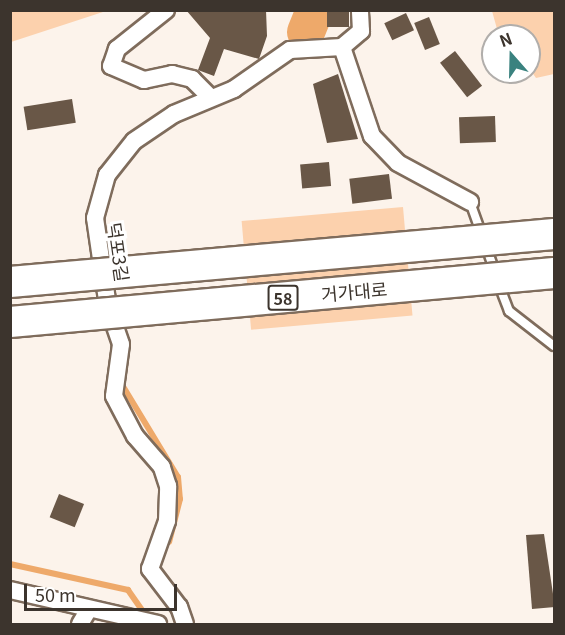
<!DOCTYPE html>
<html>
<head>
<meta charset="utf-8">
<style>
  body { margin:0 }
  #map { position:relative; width:565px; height:635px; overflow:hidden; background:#fcf3eb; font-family:Georgia,"Noto Sans KR",serif }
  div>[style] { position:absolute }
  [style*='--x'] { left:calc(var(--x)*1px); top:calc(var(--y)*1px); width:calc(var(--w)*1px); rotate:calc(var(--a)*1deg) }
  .green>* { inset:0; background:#fcd1ad; transform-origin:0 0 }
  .stream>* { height:6px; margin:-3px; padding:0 3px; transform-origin:3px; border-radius:3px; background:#eea96a }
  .river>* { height:38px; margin:-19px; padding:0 19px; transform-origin:19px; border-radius:19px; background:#eea96a }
  .building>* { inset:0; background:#695747; transform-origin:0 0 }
  .roads { filter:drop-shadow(2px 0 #7f6c5c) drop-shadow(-2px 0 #7f6c5c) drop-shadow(0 2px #7f6c5c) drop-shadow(0 -2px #7f6c5c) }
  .lane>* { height:8px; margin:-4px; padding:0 4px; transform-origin:4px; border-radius:4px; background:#fff }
  .street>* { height:16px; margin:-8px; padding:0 8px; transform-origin:8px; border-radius:8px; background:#fff }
  .bridges { filter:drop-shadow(2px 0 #7f6c5c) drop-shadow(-2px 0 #7f6c5c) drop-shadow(0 2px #7f6c5c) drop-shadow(0 -2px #7f6c5c) }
  .highway-bridge>* { height:30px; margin:-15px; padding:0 15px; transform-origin:15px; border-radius:15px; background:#fff }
  span { translate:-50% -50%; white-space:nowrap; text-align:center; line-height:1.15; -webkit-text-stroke:6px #fff; paint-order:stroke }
  .shield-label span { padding:2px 4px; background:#fff; border:2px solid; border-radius:4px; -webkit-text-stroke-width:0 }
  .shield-label { font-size:16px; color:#3c342d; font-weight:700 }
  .street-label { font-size:18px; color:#3c342d }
  .frame { position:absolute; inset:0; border:12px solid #3c342d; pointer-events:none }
  .north { position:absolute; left:481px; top:24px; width:60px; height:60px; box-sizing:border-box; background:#fff; border:2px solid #b1aeab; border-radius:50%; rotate:340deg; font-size:16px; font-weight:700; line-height:24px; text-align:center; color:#3c342d }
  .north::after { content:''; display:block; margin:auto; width:21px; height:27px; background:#3a827f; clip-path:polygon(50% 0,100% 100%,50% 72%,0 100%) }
  .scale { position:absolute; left:24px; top:584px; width:153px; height:27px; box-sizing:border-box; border:3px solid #3c342d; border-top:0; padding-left:8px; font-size:18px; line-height:21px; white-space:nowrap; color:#3c342d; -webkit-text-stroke:4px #fff; paint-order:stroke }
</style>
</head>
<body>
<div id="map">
  <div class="green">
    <div style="clip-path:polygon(11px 10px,106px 10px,106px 11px,11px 42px)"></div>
    <div style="clip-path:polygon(492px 11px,554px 11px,554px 74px,536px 78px,529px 68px,529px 36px,499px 36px)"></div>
    <div style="left:403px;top:207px;width:109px;height:162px;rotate:85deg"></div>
  </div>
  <div class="stream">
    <div style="--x:124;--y:388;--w:104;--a:58.8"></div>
    <div style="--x:178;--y:477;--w:22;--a:85"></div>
    <div style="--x:180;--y:499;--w:44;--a:104.3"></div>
    <div style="--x:10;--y:564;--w:121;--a:12.4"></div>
    <div style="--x:128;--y:590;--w:35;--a:55"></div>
  </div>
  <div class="river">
    <div style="--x:306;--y:32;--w:24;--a:-68"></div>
  </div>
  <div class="building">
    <div style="clip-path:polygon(186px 10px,266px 10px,267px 36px,259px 59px,224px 49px,214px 76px,198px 70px,210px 38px)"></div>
    <div style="left:327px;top:10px;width:22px;height:17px"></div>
    <div style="left:406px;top:13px;width:19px;height:24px;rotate:65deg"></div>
    <div style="left:429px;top:17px;width:29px;height:16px;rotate:68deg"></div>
    <div style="left:455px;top:51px;width:44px;height:19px;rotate:52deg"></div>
    <div style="clip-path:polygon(338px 74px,358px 139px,327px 143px,313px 84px)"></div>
    <div style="left:72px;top:99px;width:24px;height:49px;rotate:81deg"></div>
    <div style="left:495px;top:116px;width:26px;height:36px;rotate:88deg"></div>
    <div style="left:329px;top:162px;width:24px;height:29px;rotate:85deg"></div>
    <div style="left:389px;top:174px;width:25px;height:40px;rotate:83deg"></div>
    <div style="left:59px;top:494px;width:27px;height:25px;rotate:22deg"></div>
    <div style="clip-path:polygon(544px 534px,555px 607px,532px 609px,526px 535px)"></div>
  </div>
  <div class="roads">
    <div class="lane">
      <div style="--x:470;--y:202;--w:74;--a:70.3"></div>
      <div style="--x:499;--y:285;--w:28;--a:69"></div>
      <div style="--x:509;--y:311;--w:57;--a:37.9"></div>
    </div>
    <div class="street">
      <div style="--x:166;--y:10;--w:63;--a:141.5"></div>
      <div style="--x:117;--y:49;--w:18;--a:109"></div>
      <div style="--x:111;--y:66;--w:36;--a:23"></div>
      <div style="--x:144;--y:80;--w:29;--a:-12"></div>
      <div style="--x:172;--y:74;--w:21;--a:14"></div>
      <div style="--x:192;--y:79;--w:25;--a:45"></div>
      <div style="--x:342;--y:47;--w:94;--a:71.4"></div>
      <div style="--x:372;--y:136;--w:37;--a:46"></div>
      <div style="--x:398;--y:163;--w:82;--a:28.4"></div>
      <div style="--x:10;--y:590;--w:152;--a:12.9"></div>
      <div style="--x:80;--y:624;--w:17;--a:-59"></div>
      <div style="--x:185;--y:624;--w:18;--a:-109"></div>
      <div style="--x:179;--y:607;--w:48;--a:-127.3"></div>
      <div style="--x:150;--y:569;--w:51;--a:-70.5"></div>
      <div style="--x:167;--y:521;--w:35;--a:-88"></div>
      <div style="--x:168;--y:486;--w:20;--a:-108"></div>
      <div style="--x:162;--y:467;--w:41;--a:-131.1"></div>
      <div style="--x:135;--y:436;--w:45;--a:-117.7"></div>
      <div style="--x:114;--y:396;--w:52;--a:-82.3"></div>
      <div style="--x:121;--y:344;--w:39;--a:-109"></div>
      <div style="--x:108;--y:307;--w:90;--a:-98.3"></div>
      <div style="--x:95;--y:218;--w:45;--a:-74.4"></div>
      <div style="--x:107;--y:175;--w:43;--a:-51.5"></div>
      <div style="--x:134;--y:141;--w:48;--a:-34"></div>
      <div style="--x:174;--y:114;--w:65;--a:-22.6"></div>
      <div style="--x:234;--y:89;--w:68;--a:-34.9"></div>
      <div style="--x:290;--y:50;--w:52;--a:-3.3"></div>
      <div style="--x:342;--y:47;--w:25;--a:-40"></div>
      <div style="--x:361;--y:31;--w:21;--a:-93"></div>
    </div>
  </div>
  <div class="bridges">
    <div class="highway-bridge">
      <div style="--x:10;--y:282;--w:546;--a:-5.04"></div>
      <div style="--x:10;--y:322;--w:546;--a:-5.15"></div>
    </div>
  </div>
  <div class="shield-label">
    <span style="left:283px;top:298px">58</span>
  </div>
  <div class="street-label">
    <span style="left:119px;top:252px;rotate:82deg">덕포3길</span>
    <span style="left:354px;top:291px;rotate:-5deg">거가대로</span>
  </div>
  <div class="frame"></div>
  <div class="north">N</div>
  <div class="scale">50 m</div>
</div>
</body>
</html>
